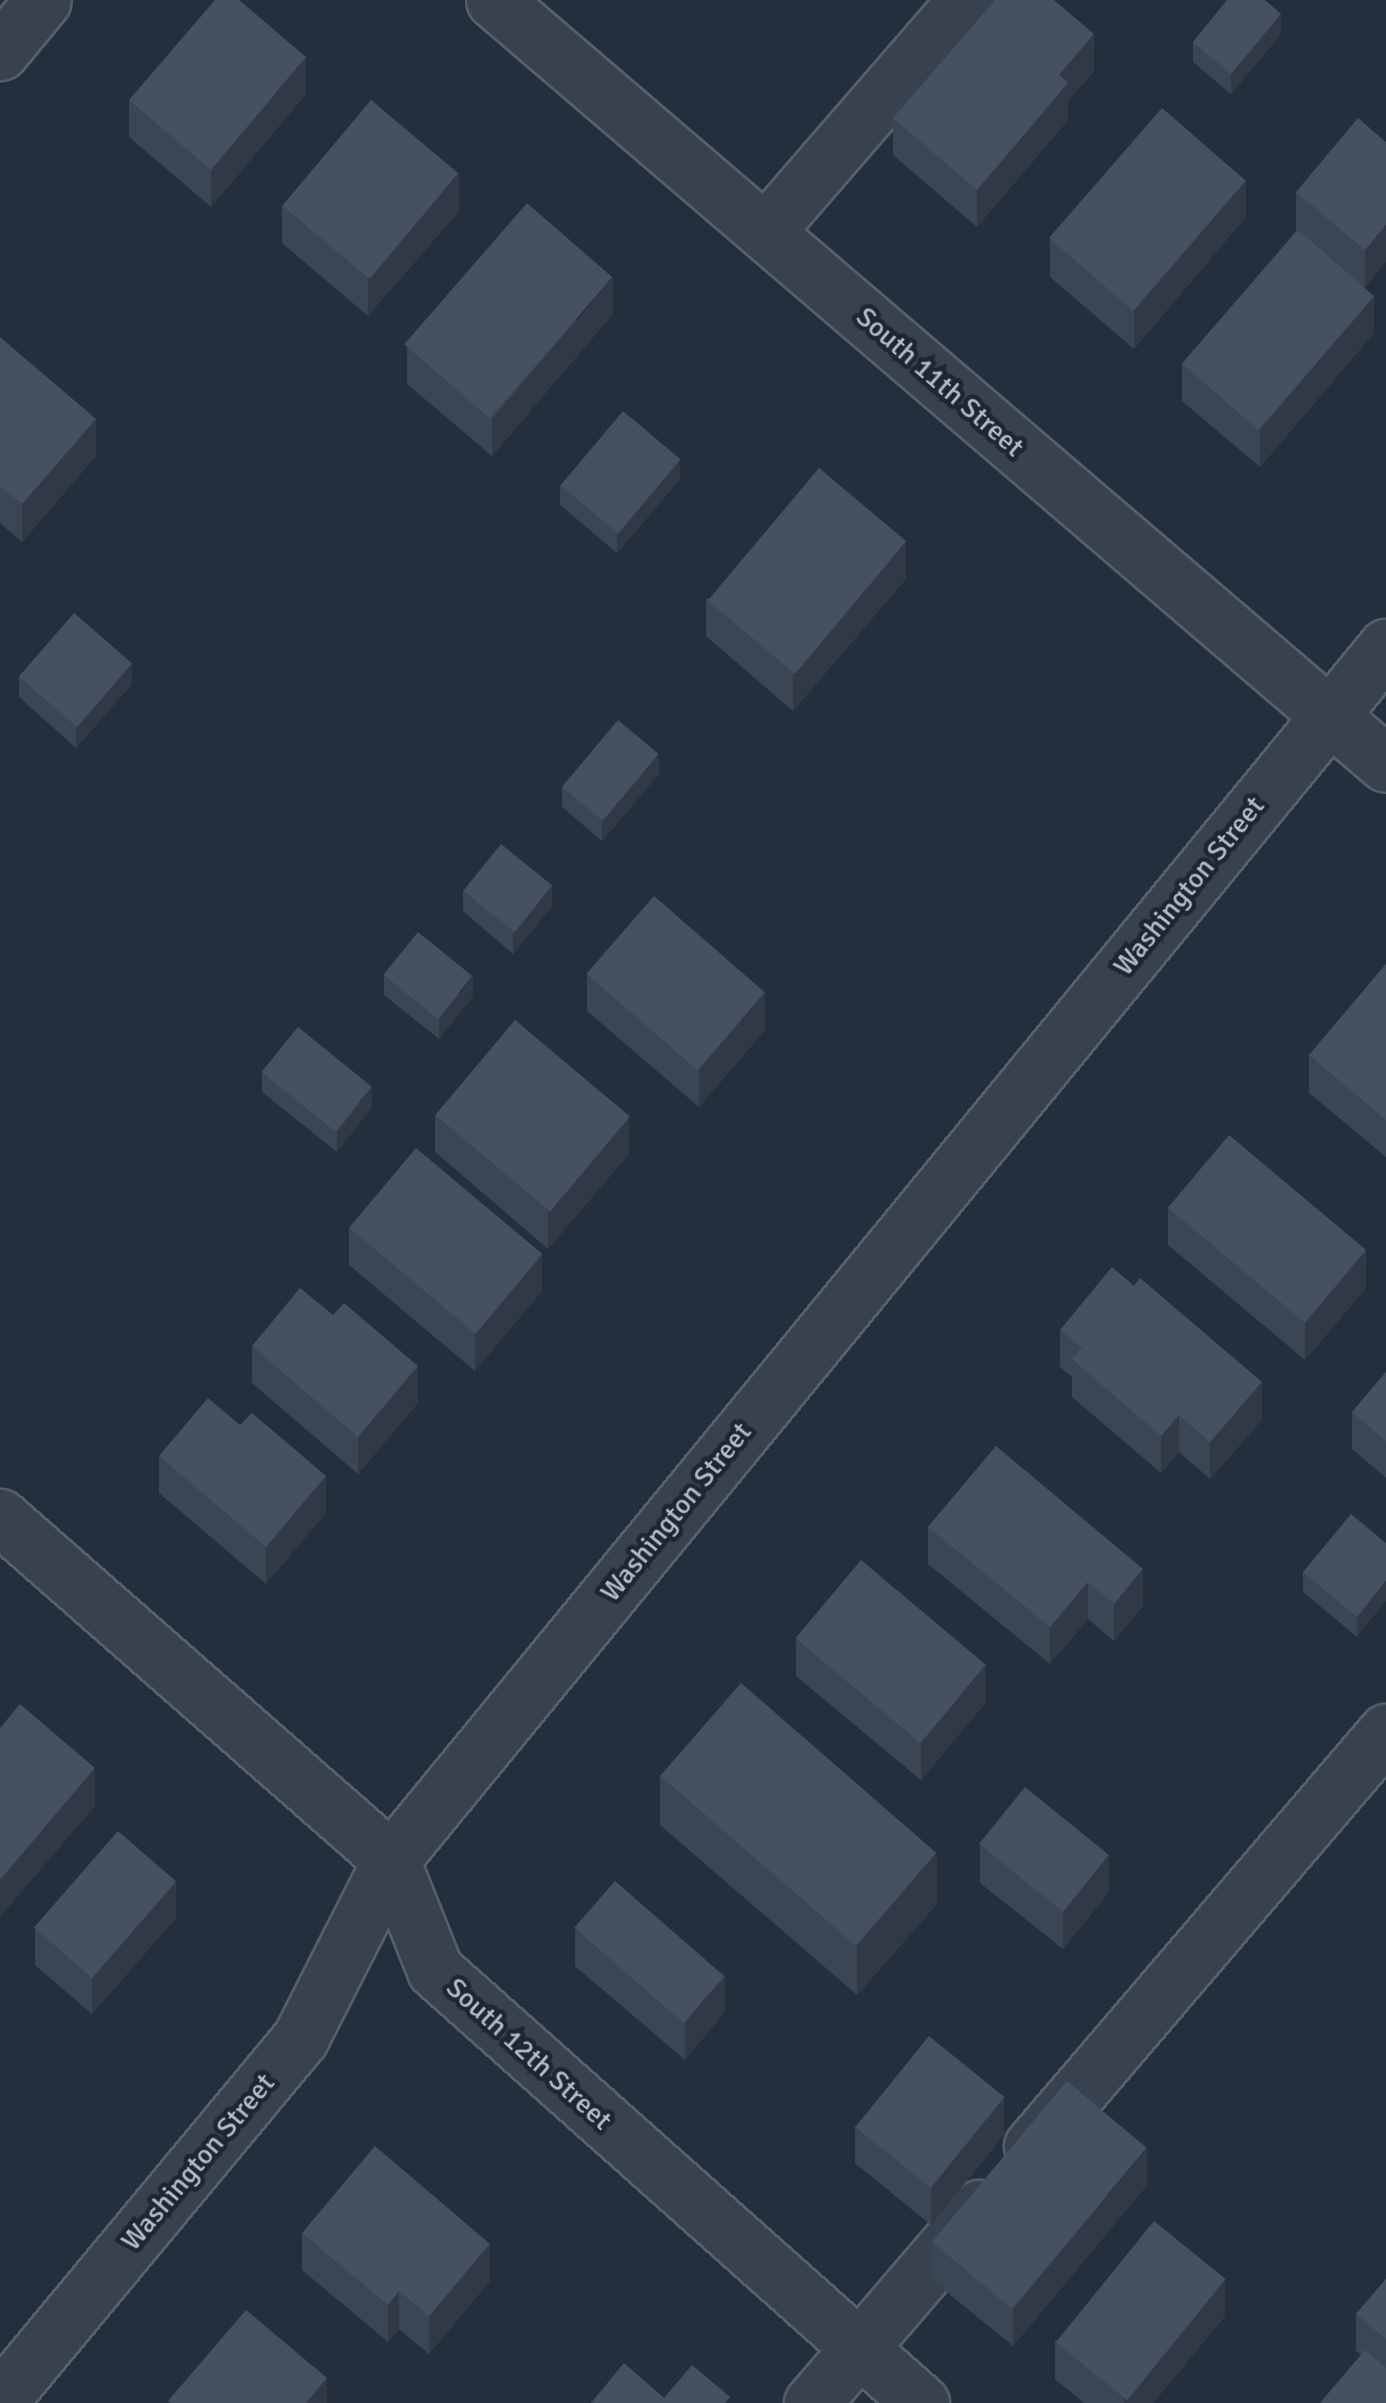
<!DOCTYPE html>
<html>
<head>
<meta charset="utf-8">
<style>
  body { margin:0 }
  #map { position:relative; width:1386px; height:2403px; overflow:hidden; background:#242f3e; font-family:Signika,sans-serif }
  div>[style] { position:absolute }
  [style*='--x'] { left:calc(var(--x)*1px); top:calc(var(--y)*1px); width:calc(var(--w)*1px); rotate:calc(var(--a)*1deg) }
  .roads { filter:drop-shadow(2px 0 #565f6c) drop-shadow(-2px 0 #565f6c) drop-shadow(0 2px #565f6c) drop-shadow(0 -2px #565f6c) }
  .minor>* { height:55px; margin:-27.5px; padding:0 27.5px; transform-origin:27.5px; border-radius:27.5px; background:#38414e }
  .wall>* { inset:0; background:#3b4654 }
  .shaded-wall>* { inset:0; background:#303945 }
  .building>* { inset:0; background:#455162; transform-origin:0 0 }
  span { translate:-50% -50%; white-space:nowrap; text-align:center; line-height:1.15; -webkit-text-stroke:9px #1d2633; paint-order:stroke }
  .street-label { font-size:28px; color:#b4bcc9 }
</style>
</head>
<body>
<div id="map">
  <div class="roads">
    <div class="minor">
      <div style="--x:494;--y:0;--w:1174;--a:40.58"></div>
      <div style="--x:0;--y:52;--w:67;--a:-50.4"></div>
      <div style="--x:765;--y:232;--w:307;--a:-49.1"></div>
      <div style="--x:0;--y:1517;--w:520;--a:41.26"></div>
      <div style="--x:391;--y:1860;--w:118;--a:68.2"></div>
      <div style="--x:435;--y:1970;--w:651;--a:41.7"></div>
      <div style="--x:1032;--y:2146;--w:545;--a:-49.47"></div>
      <div style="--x:0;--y:2400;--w:469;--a:-50.3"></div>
      <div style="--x:300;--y:2039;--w:201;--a:-63.1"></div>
      <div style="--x:391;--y:1860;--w:1569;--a:-50.64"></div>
      <div style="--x:812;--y:2403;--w:257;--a:-49.4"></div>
    </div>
  </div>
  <div class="wall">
    <div style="clip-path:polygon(1281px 34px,1231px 94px,1193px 62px,1193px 42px)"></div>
    <div style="clip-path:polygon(1094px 71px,1068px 101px,1068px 120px,977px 227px,893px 155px,893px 118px)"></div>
    <div style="clip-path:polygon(306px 94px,211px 207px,129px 137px,129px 100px)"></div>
    <div style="clip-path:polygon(1386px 142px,1365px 287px,1374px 333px,1260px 467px,1182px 401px,1182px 364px,1297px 230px,1296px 229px,1296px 192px)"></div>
    <div style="clip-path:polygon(282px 206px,459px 211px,368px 316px,282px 243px)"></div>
    <div style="clip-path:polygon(1246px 217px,1134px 349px,1050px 277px,1050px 239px)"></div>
    <div style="clip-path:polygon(613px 314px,492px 456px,407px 384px,407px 346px)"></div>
    <div style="clip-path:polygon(0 337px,96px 456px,22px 542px,0 523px)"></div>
    <div style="clip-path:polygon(680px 479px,617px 553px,560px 505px,560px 485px)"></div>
    <div style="clip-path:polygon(906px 579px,793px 711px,706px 636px,706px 599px)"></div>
    <div style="clip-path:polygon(19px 677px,132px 684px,76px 748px,19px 697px)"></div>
    <div style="clip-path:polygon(659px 774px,602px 841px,562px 807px,562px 787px)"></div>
    <div style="clip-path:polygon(463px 891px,552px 906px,513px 954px,463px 911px)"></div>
    <div style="clip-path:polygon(1386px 964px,1386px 1157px,1309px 1093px,1309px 1055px)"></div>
    <div style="clip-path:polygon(587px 974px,765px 1030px,699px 1107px,587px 1011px)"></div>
    <div style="clip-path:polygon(384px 975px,473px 996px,439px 1039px,384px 995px)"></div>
    <div style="clip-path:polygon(262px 1072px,372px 1107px,337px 1152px,262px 1092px)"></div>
    <div style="clip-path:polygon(435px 1115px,629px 1154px,548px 1249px,435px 1152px)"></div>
    <div style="clip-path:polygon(1168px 1208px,1366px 1288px,1305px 1360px,1168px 1245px)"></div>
    <div style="clip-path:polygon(349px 1228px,542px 1291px,475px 1371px,349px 1265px)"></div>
    <div style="clip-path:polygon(1060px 1330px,1262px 1420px,1210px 1479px,1179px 1452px,1161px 1473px,1072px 1397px,1072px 1377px,1060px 1367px)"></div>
    <div style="clip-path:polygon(252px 1346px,418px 1403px,358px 1474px,252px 1383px)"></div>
    <div style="clip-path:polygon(1386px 1372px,1386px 1478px,1352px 1449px,1352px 1412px)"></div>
    <div style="clip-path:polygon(996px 1446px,1143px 1606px,1114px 1641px,1088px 1619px,1050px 1664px,928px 1564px,928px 1527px)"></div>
    <div style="clip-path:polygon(159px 1456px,326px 1513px,266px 1584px,159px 1493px)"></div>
    <div style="clip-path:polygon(1386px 1543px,1357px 1637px,1303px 1592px,1303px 1572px)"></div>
    <div style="clip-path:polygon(796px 1638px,986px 1702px,921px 1780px,796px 1676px)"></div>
    <div style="clip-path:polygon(660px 1775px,937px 1904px,857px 1995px,660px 1825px)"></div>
    <div style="clip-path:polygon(980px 1845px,1109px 1892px,1063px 1949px,980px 1883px)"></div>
    <div style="clip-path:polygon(176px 1918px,92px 2014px,35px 1965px,35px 1928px)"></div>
    <div style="clip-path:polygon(575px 1929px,725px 2012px,685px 2060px,575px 1966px)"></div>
    <div style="clip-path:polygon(855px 2126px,1004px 2135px,931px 2225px,855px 2163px)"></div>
    <div style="clip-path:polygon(1147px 2185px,1013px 2346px,932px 2280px,932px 2242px)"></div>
    <div style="clip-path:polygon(302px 2233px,490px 2281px,429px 2354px,399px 2329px,388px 2342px,302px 2270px)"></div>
    <div style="clip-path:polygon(1386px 2279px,1386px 2403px,1361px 2355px,1356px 2351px,1356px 2314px)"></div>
    <div style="clip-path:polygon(1225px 2316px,1153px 2403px,1084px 2403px,1055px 2379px,1055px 2341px)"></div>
  </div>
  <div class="shaded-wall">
    <div style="clip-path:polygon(1281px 14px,1281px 34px,1231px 94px,1231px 74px)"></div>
    <div style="clip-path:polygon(1094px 34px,1094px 71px,1068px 101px,1068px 120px,977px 227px,977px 190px,1059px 75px)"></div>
    <div style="clip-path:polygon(306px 57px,306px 94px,211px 207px,211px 170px)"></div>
    <div style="clip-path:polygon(459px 173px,459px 211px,368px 316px,368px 279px)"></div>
    <div style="clip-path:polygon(1246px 180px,1246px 217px,1134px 349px,1134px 311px)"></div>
    <div style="clip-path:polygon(1386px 225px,1386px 262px,1365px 288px,1365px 250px)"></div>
    <div style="clip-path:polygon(613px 277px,613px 314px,492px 456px,492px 419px)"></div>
    <div style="clip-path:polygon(1374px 296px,1374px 333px,1260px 467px,1260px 430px)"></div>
    <div style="clip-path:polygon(96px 419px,96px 456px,22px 542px,22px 504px)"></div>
    <div style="clip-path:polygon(680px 459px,680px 479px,617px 553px,617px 533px)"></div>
    <div style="clip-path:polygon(906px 542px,906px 579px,793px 711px,793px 674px)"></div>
    <div style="clip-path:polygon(132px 664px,132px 684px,76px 748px,76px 728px)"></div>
    <div style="clip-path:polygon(659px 754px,659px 774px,602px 841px,602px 821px)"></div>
    <div style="clip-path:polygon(552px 886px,552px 906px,513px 954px,513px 934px)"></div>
    <div style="clip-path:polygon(473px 976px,473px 996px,439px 1039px,439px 1019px)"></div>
    <div style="clip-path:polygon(765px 993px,765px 1030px,699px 1107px,699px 1069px)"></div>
    <div style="clip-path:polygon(372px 1087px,372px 1107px,337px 1152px,337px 1132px)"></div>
    <div style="clip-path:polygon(629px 1117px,629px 1154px,548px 1249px,548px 1212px)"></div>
    <div style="clip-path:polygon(1366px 1250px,1366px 1288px,1305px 1360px,1305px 1323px)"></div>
    <div style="clip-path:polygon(542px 1254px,542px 1291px,475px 1371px,475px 1334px)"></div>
    <div style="clip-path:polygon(418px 1366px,418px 1403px,358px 1474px,358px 1437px)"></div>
    <div style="clip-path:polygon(1262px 1382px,1262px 1420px,1210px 1479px,1210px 1442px)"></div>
    <div style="clip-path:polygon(1179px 1415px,1179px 1452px,1161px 1473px,1161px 1436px)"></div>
    <div style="clip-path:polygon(326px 1476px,326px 1513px,266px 1584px,266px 1547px)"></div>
    <div style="clip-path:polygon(1143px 1569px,1143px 1606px,1114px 1641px,1114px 1604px)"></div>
    <div style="clip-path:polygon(1386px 1581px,1386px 1601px,1357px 1637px,1357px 1617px)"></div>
    <div style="clip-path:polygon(1088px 1582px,1088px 1619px,1050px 1664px,1050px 1627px)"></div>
    <div style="clip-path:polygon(986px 1665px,986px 1702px,921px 1780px,921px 1743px)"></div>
    <div style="clip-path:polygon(95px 1768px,95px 1806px,0 1917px,0 1880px)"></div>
    <div style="clip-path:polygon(937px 1853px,937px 1904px,857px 1995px,857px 1945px)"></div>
    <div style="clip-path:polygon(1109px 1855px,1109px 1892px,1063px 1949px,1063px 1912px)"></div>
    <div style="clip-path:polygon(176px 1881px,176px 1918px,92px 2014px,92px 1977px)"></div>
    <div style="clip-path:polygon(725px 1975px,725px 2012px,685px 2060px,685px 2022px)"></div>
    <div style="clip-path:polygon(1004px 2097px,1004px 2135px,931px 2225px,931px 2187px)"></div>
    <div style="clip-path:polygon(1147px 2148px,1147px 2185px,1013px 2346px,1013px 2309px)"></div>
    <div style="clip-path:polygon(490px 2244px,490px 2281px,429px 2354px,429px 2316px)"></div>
    <div style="clip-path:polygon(1225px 2279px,1225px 2316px,1153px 2403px,1124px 2403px,1124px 2399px)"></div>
    <div style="clip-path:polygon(399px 2291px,399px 2329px,388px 2342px,388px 2305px)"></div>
    <div style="clip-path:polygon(327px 2378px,327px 2403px,306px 2403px)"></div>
  </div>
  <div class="building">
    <div style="clip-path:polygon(215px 0,239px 0,306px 57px,211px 170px,129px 100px)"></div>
    <div style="clip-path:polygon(995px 0,1054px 0,1094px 34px,1059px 75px,1068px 83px,977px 190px,893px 118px)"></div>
    <div style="clip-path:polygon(1227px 0,1265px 0,1281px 14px,1231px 74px,1193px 42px)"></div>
    <div style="left:371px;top:100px;width:114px;height:138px;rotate:40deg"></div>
    <div style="left:1162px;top:108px;width:111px;height:172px;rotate:41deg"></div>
    <div style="clip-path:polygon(1358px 118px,1386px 142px,1386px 225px,1365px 250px,1296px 192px)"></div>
    <div style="left:527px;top:203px;width:113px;height:187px;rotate:41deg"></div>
    <div style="left:1298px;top:230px;width:101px;height:177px;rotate:41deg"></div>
    <div style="clip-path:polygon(0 337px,96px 419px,22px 504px,0 486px)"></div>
    <div style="left:623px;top:411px;width:75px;height:97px;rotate:40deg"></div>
    <div style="left:819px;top:468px;width:114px;height:173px;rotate:40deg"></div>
    <div style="left:74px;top:613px;width:77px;height:84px;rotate:41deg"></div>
    <div style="left:618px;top:720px;width:53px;height:87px;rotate:40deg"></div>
    <div style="left:501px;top:844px;width:66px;height:60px;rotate:39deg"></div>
    <div style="left:654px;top:896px;width:147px;height:103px;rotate:41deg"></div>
    <div style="left:418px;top:932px;width:70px;height:55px;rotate:39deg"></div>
    <div style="clip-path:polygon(1386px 964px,1386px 1120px,1309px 1055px)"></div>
    <div style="left:515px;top:1020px;width:150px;height:124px;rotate:40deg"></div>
    <div style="left:298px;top:1027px;width:95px;height:58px;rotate:39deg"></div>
    <div style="left:1229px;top:1135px;width:179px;height:95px;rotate:40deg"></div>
    <div style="left:416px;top:1148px;width:165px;height:104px;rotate:40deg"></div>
    <div style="clip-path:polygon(1112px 1267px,1134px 1286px,1140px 1278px,1262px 1382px,1210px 1442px,1179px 1415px,1161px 1436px,1072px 1359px,1082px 1348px,1060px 1330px)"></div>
    <div style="clip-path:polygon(300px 1288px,333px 1315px,344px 1303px,418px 1366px,358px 1437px,252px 1346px)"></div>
    <div style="clip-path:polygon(1386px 1372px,1386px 1441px,1352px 1412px)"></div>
    <div style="clip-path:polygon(208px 1398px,240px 1425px,252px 1413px,326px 1476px,266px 1547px,159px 1456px)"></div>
    <div style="clip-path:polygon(996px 1446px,1143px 1569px,1114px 1604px,1088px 1582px,1050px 1627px,928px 1527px)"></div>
    <div style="clip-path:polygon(1351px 1514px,1386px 1543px,1386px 1581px,1357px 1617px,1303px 1572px)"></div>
    <div style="left:861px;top:1560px;width:163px;height:102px;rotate:40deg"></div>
    <div style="left:741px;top:1683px;width:259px;height:123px;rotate:41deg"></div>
    <div style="clip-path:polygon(20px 1704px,95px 1768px,0 1880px,0 1728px)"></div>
    <div style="left:1025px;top:1787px;width:108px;height:73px;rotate:39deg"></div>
    <div style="left:118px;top:1831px;width:77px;height:128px;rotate:41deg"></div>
    <div style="left:615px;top:1881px;width:145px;height:62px;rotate:41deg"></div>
    <div style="left:929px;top:2036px;width:97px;height:117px;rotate:39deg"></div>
    <div style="left:1067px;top:2081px;width:104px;height:210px;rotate:40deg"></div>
    <div style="clip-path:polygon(375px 2146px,490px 2244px,429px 2316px,399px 2291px,388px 2305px,302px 2233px)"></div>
    <div style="left:1154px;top:2221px;width:92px;height:156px;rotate:39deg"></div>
    <div style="clip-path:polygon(1386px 2279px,1386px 2339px,1356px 2314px)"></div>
    <div style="clip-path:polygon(246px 2310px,327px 2378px,306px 2403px,171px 2403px,168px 2401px)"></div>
    <div style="clip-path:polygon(1365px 2350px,1386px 2368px,1386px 2403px,1320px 2403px)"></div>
    <div style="clip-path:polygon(624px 2363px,664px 2398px,692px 2365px,730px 2397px,725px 2403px,591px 2403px)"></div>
  </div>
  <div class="street-label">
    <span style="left:940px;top:382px;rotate:41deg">South 11th Street</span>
    <span style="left:1189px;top:886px;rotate:-51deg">Washington Street</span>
    <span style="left:676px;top:1512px;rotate:-51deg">Washington Street</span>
    <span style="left:529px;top:2054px;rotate:42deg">South 12th Street</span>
    <span style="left:198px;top:2162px;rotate:-50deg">Washington Street</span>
  </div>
</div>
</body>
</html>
